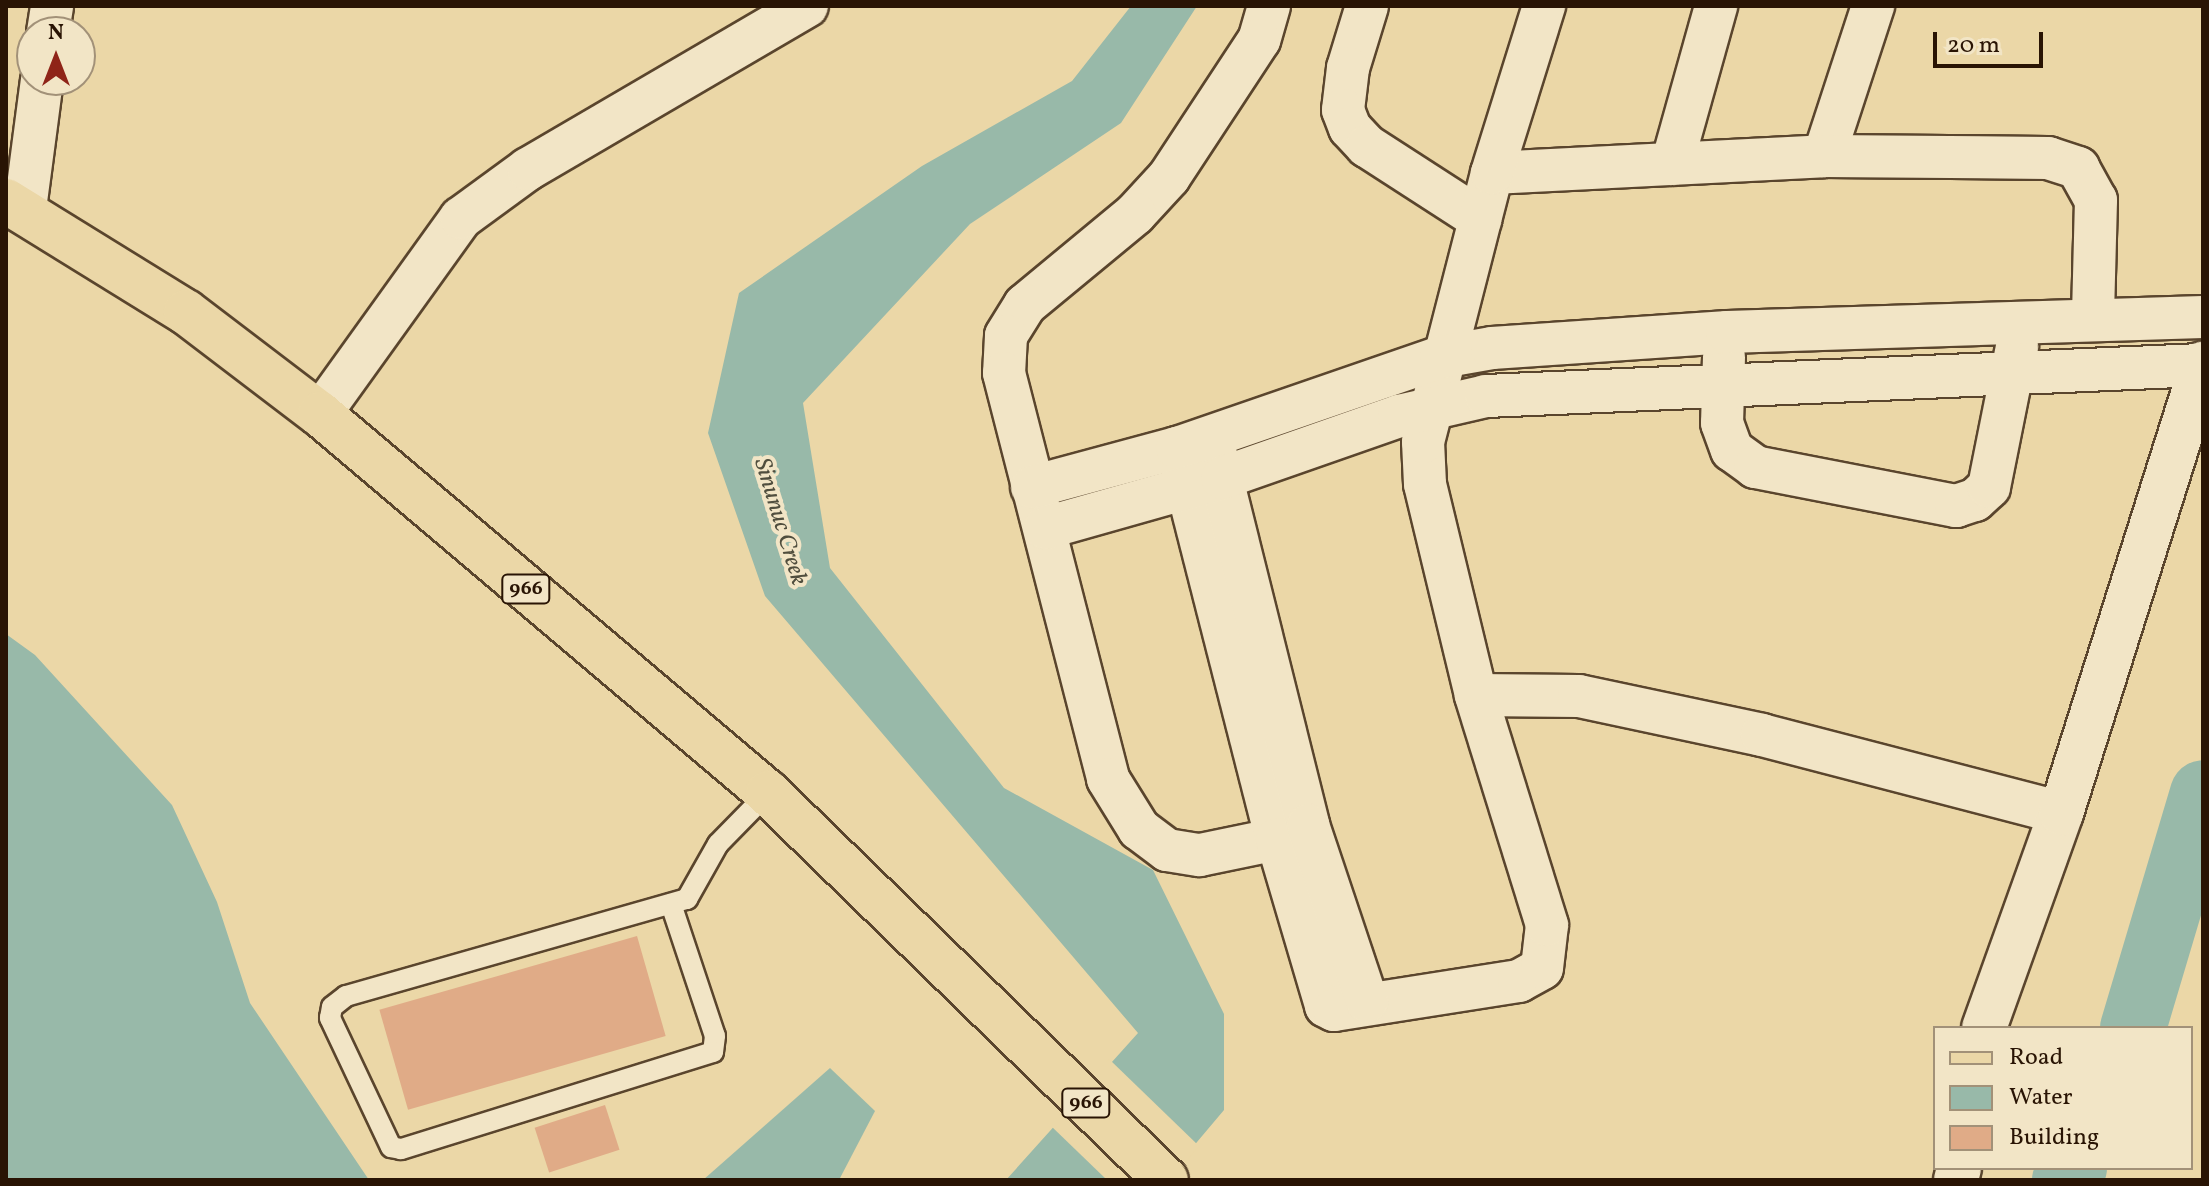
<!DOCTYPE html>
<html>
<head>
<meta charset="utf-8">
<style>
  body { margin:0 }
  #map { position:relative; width:2209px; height:1186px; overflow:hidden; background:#ebd7a7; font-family:Vollkorn,serif }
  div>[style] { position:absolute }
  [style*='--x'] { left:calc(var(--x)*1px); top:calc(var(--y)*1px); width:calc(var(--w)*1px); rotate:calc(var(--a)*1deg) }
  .water>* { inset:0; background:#98b9a9 }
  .pier>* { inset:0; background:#ebd7a7 }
  .river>* { height:66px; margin:-33px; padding:0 33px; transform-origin:33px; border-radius:33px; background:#98b9a9 }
  .building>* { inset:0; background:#e0ab87; transform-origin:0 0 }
  .roads { filter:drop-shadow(2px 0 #5a452d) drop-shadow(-2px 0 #5a452d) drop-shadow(0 2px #5a452d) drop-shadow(0 -2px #5a452d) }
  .service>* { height:20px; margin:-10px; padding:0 10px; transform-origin:10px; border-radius:10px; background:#f2e5c6 }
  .minor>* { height:42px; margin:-21px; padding:0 21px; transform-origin:21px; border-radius:21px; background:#f2e5c6 }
  .tertiary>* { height:44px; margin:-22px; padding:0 22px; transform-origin:22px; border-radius:22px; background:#f2e5c6 }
  .primary>* { height:44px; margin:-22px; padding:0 22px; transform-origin:22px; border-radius:22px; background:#ebd7a7 }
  span { translate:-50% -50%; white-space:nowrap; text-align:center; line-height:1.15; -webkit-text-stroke:8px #f2e5c6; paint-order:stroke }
  .shield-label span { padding:2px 6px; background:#f2e5c6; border:2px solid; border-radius:6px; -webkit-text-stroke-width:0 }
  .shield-label { font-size:20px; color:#291404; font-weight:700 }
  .water-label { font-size:24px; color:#504e3e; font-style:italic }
  .frame { position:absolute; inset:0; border:8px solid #291404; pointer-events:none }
  .legend { position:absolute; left:1933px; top:1026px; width:260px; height:144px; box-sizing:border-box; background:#f2e5c6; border:2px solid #a29178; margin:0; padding:10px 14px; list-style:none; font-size:24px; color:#291404 }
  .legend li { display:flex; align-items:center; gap:16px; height:40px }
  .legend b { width:40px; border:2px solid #a29178 }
  .north { position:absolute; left:16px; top:16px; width:80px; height:80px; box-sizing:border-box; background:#f2e5c6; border:2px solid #a29178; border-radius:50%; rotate:0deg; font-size:22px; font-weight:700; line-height:32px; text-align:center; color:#291404 }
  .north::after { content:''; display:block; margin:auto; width:28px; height:36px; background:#8f2418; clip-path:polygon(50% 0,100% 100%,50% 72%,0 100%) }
  .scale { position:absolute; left:1933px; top:32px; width:110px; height:36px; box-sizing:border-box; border:4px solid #291404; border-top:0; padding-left:10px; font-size:24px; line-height:28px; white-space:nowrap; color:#291404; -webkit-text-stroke:6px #f2e5c6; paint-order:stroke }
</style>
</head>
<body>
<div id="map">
  <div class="water">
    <div style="clip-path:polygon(1131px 6px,1197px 6px,1121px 123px,970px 224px,803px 403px,830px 568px,1004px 788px,1153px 870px,1224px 1014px,1224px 1110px,1165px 1180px,1006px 1180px,1138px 1033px,765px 596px,708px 433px,739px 293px,922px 166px,1072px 81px)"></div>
    <div style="clip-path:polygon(6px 634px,35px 655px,172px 805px,217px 902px,250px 1003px,369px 1180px,6px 1180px)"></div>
    <div style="clip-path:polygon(830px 1068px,875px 1111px,839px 1180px,703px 1180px)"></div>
  </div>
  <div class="pier">
    <div style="clip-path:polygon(1109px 1059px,1199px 1146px,1170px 1180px,1107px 1180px,1050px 1125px)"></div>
  </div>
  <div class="river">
    <div style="--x:2133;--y:1028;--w:245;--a:-73.4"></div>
    <div style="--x:2065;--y:1180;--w:15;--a:-53"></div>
  </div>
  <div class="building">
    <div style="left:637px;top:936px;width:104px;height:268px;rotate:74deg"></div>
    <div style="left:605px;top:1105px;width:47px;height:74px;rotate:72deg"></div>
  </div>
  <div class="roads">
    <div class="service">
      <div style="--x:671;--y:904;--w:139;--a:71.6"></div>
      <div style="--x:715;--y:1036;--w:16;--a:97"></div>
      <div style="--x:713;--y:1052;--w:327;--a:162.7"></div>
      <div style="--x:401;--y:1149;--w:10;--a:-169"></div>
      <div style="--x:391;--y:1147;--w:143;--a:-115.3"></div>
      <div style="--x:330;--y:1018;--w:11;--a:-80"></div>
      <div style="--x:332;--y:1007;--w:18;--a:-38"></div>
      <div style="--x:346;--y:996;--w:355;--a:-15.9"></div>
      <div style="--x:687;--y:899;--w:63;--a:-60.6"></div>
      <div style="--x:718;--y:844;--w:71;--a:-45.6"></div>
    </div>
    <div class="minor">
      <div style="--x:1269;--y:6;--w:35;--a:106"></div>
      <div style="--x:1259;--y:40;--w:164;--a:123.3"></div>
      <div style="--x:1169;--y:177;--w:50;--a:132.6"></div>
      <div style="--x:1135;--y:214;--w:143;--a:140.4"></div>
      <div style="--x:1025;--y:305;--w:36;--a:122"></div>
      <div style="--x:1006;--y:336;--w:37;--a:93"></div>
      <div style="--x:1004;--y:373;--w:419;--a:75.6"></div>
      <div style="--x:1108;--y:779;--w:59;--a:58.2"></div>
      <div style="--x:1139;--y:829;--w:35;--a:37"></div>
      <div style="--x:1167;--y:850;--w:33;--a:9"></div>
      <div style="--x:1200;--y:855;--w:79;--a:-11.7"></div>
      <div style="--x:1277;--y:839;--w:34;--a:-24"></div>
      <div style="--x:1367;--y:6;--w:65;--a:107"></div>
      <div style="--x:1348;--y:68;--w:42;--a:96.8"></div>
      <div style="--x:1343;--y:110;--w:19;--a:69"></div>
      <div style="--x:1350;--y:128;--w:25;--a:47"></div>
      <div style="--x:1367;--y:146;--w:135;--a:32.9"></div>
      <div style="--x:48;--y:32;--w:26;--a:-81"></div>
      <div style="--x:1824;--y:156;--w:158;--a:-71.9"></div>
      <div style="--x:1672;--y:164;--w:164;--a:-74.4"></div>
      <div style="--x:1492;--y:173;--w:332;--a:-2.9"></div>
      <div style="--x:1824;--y:156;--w:224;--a:0.5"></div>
      <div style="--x:2048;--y:158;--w:32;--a:18"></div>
      <div style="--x:2078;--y:168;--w:37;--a:61"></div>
      <div style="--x:2096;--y:200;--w:117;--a:91.5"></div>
      <div style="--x:25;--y:209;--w:130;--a:-82.5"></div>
      <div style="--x:1724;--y:357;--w:66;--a:91.7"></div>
      <div style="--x:1722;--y:423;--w:29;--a:70"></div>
      <div style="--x:1732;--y:450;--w:29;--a:36"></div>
      <div style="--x:1755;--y:467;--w:205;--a:11"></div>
      <div style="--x:1956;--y:506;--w:20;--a:-18"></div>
      <div style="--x:1975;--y:500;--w:19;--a:-43"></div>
      <div style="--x:1989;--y:487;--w:143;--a:-78.7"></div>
      <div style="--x:320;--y:414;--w:241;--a:-54.3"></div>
      <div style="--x:461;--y:218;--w:83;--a:-36.2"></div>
      <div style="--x:528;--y:169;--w:323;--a:-30.3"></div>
      <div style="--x:1177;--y:448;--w:404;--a:75.7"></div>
      <div style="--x:1277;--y:839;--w:174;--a:73.6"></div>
      <div style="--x:1326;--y:1006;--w:9;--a:27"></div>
      <div style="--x:1334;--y:1010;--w:187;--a:-8.9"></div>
      <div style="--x:1519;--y:981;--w:26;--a:-29"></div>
      <div style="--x:1542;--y:968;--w:43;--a:-83.4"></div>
      <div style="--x:1547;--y:925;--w:241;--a:-107.2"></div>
      <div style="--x:1476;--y:695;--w:217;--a:-103.6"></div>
      <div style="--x:1425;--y:484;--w:42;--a:-92.7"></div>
      <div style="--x:1423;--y:442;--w:278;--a:-75.6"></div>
      <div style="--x:1492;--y:173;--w:175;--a:-72.7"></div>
      <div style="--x:1215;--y:451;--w:385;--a:76"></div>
      <div style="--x:1308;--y:825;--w:186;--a:71.5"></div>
      <div style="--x:1032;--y:487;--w:150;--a:-15.1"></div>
      <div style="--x:1177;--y:448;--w:279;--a:-19"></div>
      <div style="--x:1441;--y:357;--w:52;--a:-10"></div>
      <div style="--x:1492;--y:348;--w:236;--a:-3.9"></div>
      <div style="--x:1727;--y:332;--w:476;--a:-1.8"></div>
      <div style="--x:1045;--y:528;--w:184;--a:-15.8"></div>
      <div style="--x:1222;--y:478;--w:188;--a:-19.3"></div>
      <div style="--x:1399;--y:416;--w:89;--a:-12.9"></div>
      <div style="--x:1486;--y:396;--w:718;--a:-2.48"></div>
      <div style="--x:1476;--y:695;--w:103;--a:0.6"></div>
      <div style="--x:1579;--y:696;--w:187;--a:12"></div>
      <div style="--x:1762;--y:735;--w:309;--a:14.6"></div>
    </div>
    <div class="tertiary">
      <div style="--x:1984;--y:1028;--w:228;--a:-70.3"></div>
      <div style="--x:2061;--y:813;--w:471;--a:-72.5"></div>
      <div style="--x:1956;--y:1180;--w:12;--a:-76"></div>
    </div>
    <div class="primary">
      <div style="--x:6;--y:201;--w:211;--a:31.7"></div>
      <div style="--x:186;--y:312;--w:168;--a:37.3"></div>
      <div style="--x:320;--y:414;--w:587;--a:40.23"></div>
      <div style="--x:768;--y:793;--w:555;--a:44.2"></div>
    </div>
  </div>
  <div class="shield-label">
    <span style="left:526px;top:589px">966</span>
    <span style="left:1086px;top:1103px">966</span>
  </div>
  <div class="water-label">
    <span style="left:779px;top:522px;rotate:73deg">Sinunuc Creek</span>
  </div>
  <div class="frame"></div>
  <ul class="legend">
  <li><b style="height:10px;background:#ebd7a7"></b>Road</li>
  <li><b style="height:22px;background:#98b9a9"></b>Water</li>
  <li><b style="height:22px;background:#e0ab87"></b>Building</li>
  </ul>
  <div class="north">N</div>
  <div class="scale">20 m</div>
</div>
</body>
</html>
